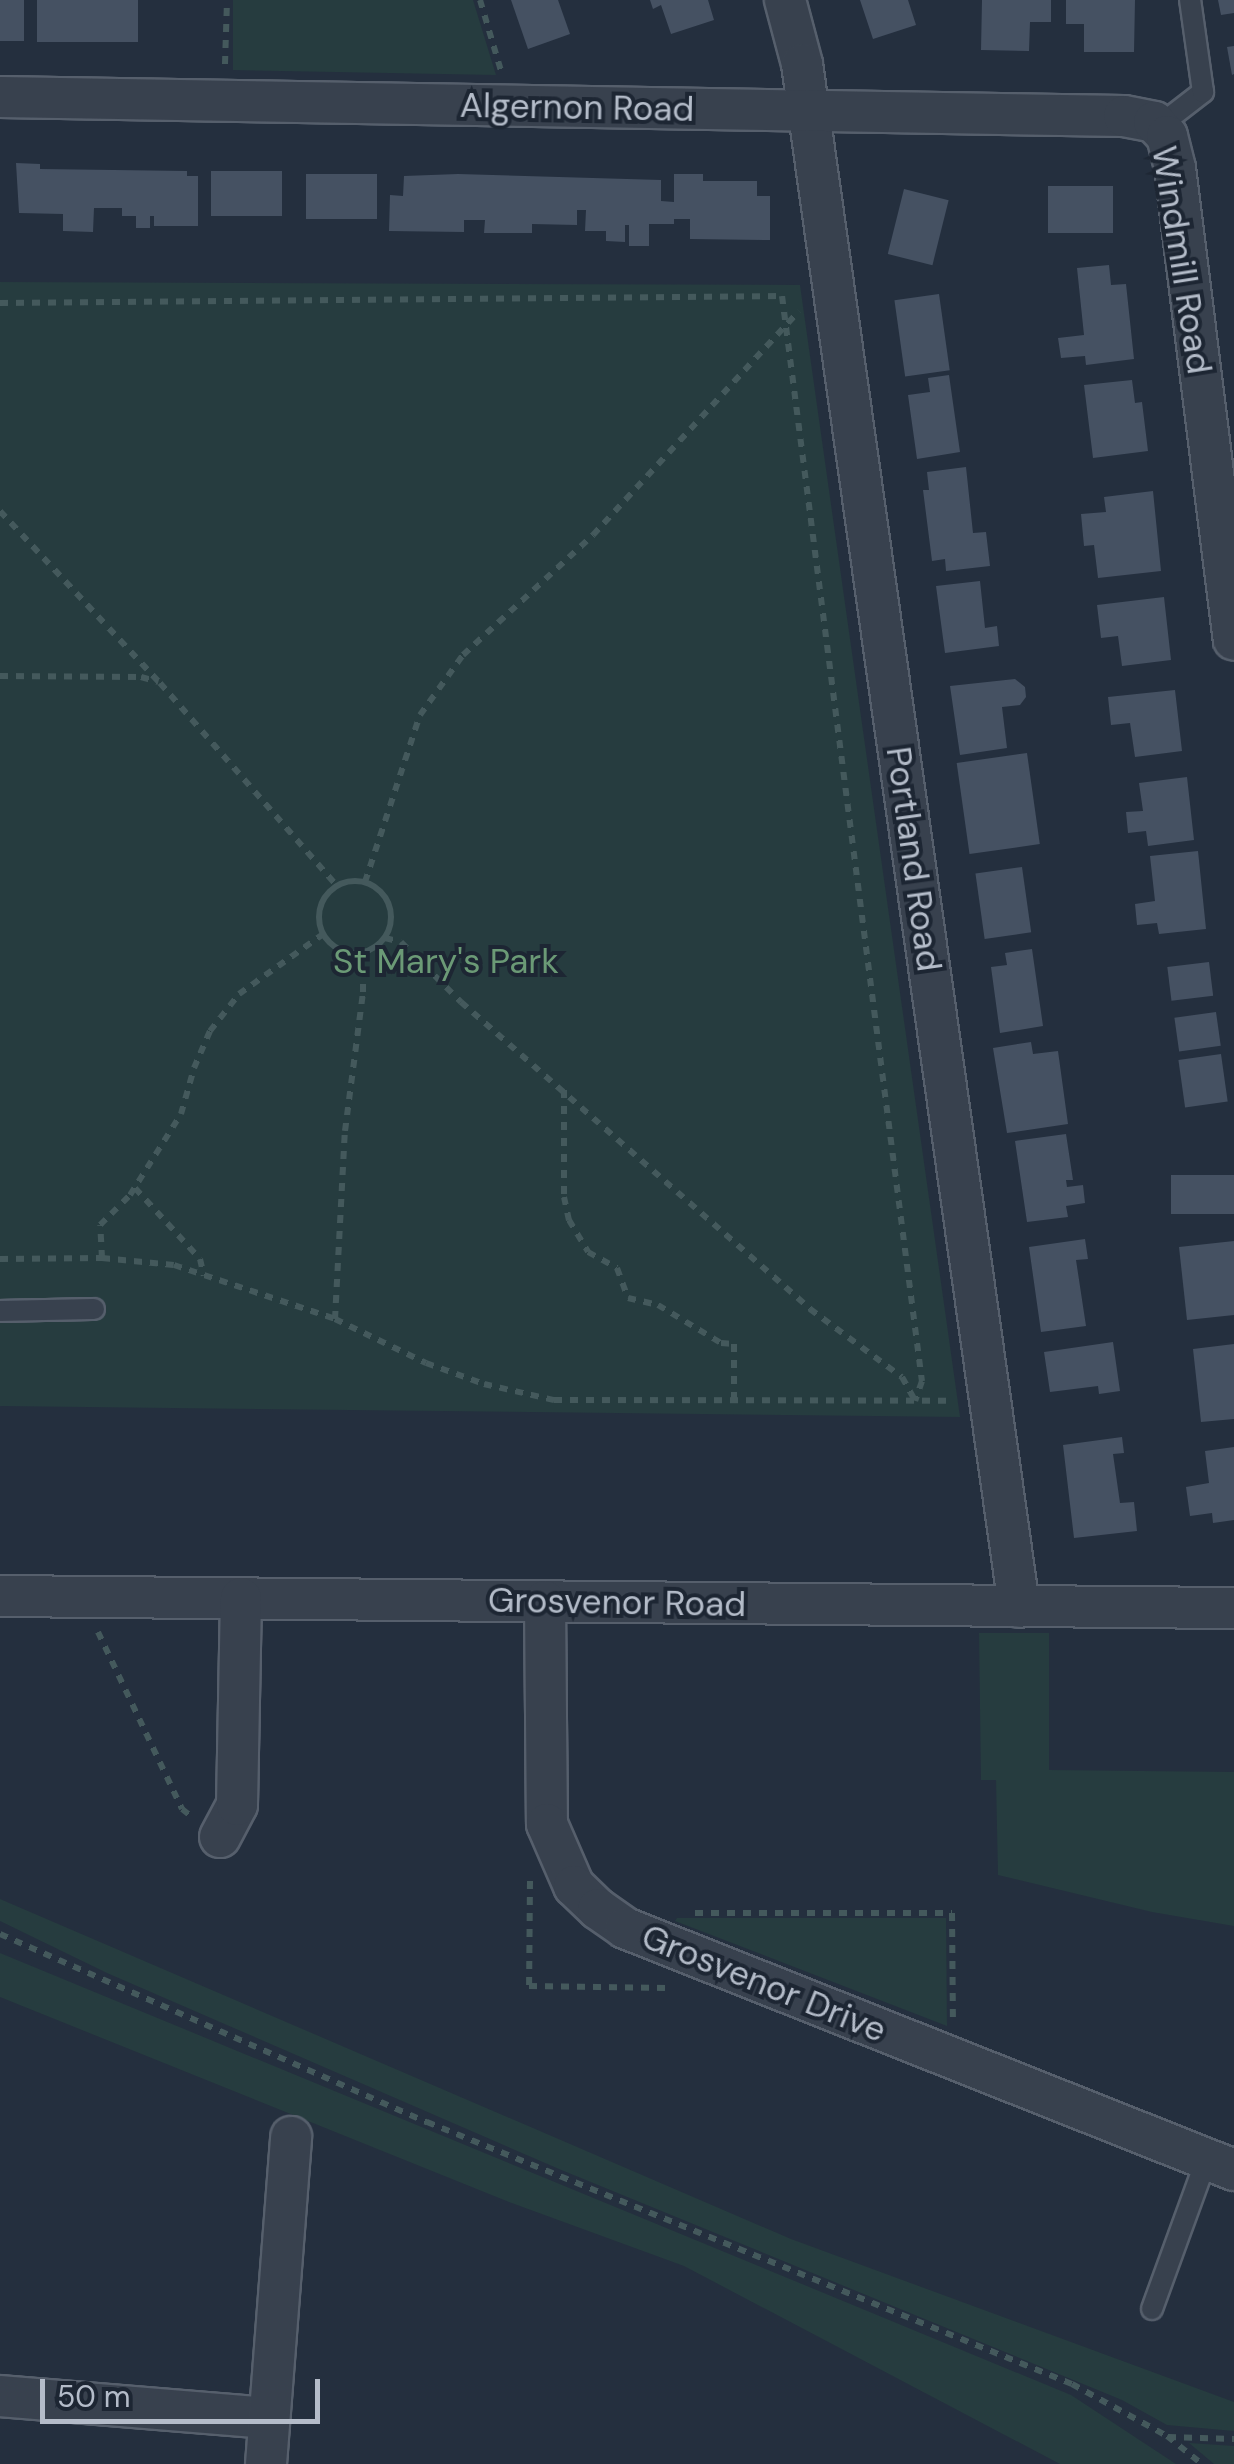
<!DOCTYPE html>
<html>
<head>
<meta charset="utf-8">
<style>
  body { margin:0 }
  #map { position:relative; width:1234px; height:2464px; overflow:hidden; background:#242f3e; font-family:"DM Sans",sans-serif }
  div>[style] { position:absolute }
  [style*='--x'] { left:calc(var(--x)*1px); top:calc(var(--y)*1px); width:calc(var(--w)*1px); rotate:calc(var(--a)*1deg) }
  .green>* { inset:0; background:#263c3f }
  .building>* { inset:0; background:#455162; transform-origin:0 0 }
  .path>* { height:6px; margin-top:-3px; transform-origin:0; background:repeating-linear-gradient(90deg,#44595c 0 8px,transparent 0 16px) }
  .path>.ring { margin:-3px; padding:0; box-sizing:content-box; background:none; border:6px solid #44595c; border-radius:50% }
  .roads { filter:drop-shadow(2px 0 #565f6c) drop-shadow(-2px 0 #565f6c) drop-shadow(0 2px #565f6c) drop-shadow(0 -2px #565f6c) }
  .service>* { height:20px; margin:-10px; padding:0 10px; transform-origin:10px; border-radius:10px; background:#38414e }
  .minor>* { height:40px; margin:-20px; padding:0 20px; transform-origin:20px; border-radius:20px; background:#38414e }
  span { translate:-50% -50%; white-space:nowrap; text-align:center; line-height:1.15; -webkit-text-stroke:8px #1d2633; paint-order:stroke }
  .street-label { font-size:35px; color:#b4bcc9 }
  .park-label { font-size:35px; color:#6b9a76 }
  .scale { position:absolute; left:40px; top:2379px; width:280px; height:45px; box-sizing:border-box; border:5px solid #b4bcc9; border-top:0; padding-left:12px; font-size:30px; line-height:35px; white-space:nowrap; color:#b4bcc9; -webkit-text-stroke:8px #1d2633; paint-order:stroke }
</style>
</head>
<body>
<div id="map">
  <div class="green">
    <div style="clip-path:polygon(233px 0,473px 0,496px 75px,233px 70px)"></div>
    <div style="clip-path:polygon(0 282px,800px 285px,960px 1417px,0 1406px)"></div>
    <div style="clip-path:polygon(979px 1633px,1049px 1633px,1049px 1770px,1234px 1772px,1234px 1926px,1152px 1912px,998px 1875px,996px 1780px,981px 1780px)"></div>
    <div style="clip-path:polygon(0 1899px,791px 2239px,1234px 2402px,1234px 2431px,1167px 2425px,1122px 2400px,559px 2169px,107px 1973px,0 1921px)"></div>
    <div style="clip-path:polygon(677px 1918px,946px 1918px,947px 2026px,675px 1921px)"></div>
    <div style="clip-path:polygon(0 1953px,1071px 2395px,1176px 2464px,1060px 2464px,684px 2266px,509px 2202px,0 1997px)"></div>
    <div style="clip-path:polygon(1189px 2443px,1234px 2446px,1234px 2464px,1214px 2464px)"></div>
  </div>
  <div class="building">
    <div style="left:0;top:0;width:24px;height:41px"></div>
    <div style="left:37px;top:0;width:101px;height:42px"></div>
    <div style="clip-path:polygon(511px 0,558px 0,570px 34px,528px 49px)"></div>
    <div style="clip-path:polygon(650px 0,708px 0,714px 20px,671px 34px,661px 5px,653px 9px)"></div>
    <div style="clip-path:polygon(860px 0,908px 0,916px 25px,873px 39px)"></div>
    <div style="clip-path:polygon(982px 0,1051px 0,1051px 22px,1030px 22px,1029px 51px,981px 50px)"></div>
    <div style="clip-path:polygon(1066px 0,1135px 0,1134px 52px,1084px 52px,1084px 24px,1066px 24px)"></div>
    <div style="clip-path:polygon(1218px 0,1234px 0,1234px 13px,1221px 15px)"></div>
    <div style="clip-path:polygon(1234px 46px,1234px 74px,1232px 75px,1227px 47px)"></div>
    <div style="clip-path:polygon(16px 163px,40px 164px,40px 169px,187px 171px,187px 176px,198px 176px,198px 226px,154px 226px,154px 216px,150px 216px,150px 228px,136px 228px,136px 216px,122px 216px,122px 208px,94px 208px,93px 232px,63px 231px,63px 214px,19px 213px)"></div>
    <div style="left:211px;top:171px;width:71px;height:45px"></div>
    <div style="left:306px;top:174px;width:71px;height:45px"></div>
    <div style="clip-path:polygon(458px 174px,661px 180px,661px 201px,674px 202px,674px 174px,703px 174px,703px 181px,757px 181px,757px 196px,770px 196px,770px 240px,690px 239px,690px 219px,674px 219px,674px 224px,649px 224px,649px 246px,629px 246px,629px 225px,625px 225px,625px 242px,606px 241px,606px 231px,585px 231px,586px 210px,577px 210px,577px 225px,532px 224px,532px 233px,484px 233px,485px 220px,464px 220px,464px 232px,389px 231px,390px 195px,403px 196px,404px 176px)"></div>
    <div style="left:1048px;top:186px;width:65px;height:47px"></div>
    <div style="left:904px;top:189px;width:46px;height:67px;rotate:14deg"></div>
    <div style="clip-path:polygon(1109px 265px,1111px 285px,1126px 284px,1134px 359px,1086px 365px,1085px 356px,1061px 358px,1058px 338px,1084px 335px,1077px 268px)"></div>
    <div style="left:939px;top:294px;width:77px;height:45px;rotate:82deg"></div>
    <div style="clip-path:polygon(949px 375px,960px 452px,917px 459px,908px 395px,930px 392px,928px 378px)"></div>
    <div style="clip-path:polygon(1132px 380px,1135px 403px,1142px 402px,1148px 451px,1093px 458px,1084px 385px)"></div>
    <div style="clip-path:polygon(966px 467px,973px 533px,986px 532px,990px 566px,946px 571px,945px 559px,932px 561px,923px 490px,929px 490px,927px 472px)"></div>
    <div style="clip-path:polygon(1153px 491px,1161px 571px,1098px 578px,1094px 545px,1084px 546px,1081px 514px,1106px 512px,1104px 497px)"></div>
    <div style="clip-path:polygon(980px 581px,985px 628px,997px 626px,999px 646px,945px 653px,936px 586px)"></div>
    <div style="clip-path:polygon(1164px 597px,1171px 660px,1122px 666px,1118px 636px,1101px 638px,1097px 605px)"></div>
    <div style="clip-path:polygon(1015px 679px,1025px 687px,1026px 697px,1020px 705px,1002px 707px,1007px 748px,960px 755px,950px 686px)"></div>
    <div style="clip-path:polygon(1175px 690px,1182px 751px,1135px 757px,1130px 723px,1111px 725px,1108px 697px)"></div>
    <div style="left:1027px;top:753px;width:92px;height:71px;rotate:82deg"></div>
    <div style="clip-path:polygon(1187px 777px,1194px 840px,1148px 846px,1146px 831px,1128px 833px,1126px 812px,1143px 811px,1139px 783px)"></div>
    <div style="clip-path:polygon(1198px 851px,1206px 929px,1159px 934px,1157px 923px,1137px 925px,1135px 904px,1155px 901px,1150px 856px)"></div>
    <div style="left:1022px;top:867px;width:66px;height:47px;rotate:82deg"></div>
    <div style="clip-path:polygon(1032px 949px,1043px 1026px,1000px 1033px,991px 967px,1007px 965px,1005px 953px)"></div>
    <div style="left:1209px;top:962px;width:34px;height:42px;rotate:83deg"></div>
    <div style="left:1216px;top:1012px;width:34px;height:42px;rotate:82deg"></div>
    <div style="clip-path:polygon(1031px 1042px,1033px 1054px,1058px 1051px,1068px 1124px,1007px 1133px,993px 1048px)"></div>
    <div style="left:1221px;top:1054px;width:48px;height:43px;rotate:82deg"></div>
    <div style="clip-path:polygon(1066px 1134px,1073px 1180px,1066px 1180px,1067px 1187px,1083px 1185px,1085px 1203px,1066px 1206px,1068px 1217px,1027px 1222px,1015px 1141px)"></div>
    <div style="left:1234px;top:1175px;width:39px;height:63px;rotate:90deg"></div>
    <div style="clip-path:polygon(1085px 1239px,1088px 1259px,1076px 1260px,1086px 1326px,1041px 1332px,1029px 1247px)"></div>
    <div style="clip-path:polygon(1234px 1241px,1234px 1315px,1187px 1320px,1179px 1247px)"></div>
    <div style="clip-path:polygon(1113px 1342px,1120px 1391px,1099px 1394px,1098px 1386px,1050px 1392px,1044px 1352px)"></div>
    <div style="clip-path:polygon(1234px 1344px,1234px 1419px,1201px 1422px,1193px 1349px)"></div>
    <div style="clip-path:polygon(1122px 1437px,1124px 1453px,1113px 1454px,1120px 1503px,1134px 1502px,1137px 1531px,1074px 1538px,1063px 1445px)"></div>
    <div style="clip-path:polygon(1234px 1447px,1234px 1520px,1213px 1523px,1212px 1513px,1190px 1516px,1186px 1487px,1209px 1483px,1205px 1451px)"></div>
  </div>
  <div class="path">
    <div style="--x:480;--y:0;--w:74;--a:73.5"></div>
    <div style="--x:225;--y:64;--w:64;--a:-88.2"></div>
    <div style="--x:0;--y:303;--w:782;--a:-0.51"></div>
    <div style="--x:782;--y:296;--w:1094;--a:82.65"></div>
    <div style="--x:922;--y:1381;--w:21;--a:109"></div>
    <div style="--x:0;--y:511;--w:235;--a:47.1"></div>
    <div style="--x:160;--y:683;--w:268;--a:48.9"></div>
    <div style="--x:0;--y:676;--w:141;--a:0.4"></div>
    <div style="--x:141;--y:677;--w:18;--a:16"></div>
    <div class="ring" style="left:319px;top:881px;width:66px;height:66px"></div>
    <div style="--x:365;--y:882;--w:176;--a:-71.8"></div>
    <div style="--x:420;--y:715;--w:74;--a:-54.4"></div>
    <div style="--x:463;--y:655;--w:177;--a:-42.7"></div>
    <div style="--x:593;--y:535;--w:304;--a:-47.4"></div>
    <div style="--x:385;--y:938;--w:16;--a:14"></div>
    <div style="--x:401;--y:942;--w:85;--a:45"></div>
    <div style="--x:461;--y:1002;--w:465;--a:41.3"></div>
    <div style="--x:810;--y:1309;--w:114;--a:36.5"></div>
    <div style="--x:902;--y:1377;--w:26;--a:61"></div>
    <div style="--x:564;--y:1090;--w:107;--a:90"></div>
    <div style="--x:564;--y:1197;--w:24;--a:78"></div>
    <div style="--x:569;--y:1220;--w:37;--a:59"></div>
    <div style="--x:588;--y:1252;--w:33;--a:29"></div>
    <div style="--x:617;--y:1268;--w:32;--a:70"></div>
    <div style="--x:628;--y:1298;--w:31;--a:13"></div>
    <div style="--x:658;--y:1305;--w:74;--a:31.1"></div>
    <div style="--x:721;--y:1343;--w:13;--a:4"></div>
    <div style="--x:734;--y:1344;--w:56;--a:90"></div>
    <div style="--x:135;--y:1188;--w:96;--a:47.5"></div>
    <div style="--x:200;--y:1259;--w:17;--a:77"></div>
    <div style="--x:102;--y:1258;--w:33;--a:-93"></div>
    <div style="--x:100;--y:1225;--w:42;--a:-45"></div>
    <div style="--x:130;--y:1195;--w:96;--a:-57.8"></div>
    <div style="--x:181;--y:1114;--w:48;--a:-74.2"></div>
    <div style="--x:194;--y:1068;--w:40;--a:-66.6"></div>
    <div style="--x:210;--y:1031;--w:47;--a:-51.9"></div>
    <div style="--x:239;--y:994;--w:103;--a:-35.5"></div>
    <div style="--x:0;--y:1259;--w:102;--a:-0.6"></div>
    <div style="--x:102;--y:1258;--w:72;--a:5.6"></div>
    <div style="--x:174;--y:1265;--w:170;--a:18.5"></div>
    <div style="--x:335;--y:1319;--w:101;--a:25.8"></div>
    <div style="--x:426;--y:1363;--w:62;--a:19.9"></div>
    <div style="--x:484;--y:1384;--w:72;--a:12.9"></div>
    <div style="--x:554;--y:1400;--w:400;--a:0.1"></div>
    <div style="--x:335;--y:1319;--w:188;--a:-87"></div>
    <div style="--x:345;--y:1131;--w:140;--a:-82.6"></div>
    <div style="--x:363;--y:992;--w:40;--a:-90"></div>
    <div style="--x:98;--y:1632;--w:196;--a:64.6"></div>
    <div style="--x:182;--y:1809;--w:11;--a:38"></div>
    <div style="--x:530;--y:1881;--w:105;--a:90.5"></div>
    <div style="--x:529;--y:1986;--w:138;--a:0.8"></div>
    <div style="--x:695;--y:1913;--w:257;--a:0"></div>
    <div style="--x:952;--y:1913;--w:105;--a:89.5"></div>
    <div style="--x:0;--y:1934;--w:467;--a:23.8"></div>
    <div style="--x:427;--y:2122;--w:696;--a:22.11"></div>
    <div style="--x:1072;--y:2384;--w:108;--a:28.7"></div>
    <div style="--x:1167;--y:2436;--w:45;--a:38.7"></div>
    <div style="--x:1168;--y:2437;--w:66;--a:1.7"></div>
  </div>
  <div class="roads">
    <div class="service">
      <div style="--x:1159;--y:126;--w:56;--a:-37.7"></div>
      <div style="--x:1203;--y:92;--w:93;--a:-98"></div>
      <div style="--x:0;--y:1311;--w:94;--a:-1.2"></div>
      <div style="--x:1152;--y:2309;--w:158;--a:-70"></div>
    </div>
    <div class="minor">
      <div style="--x:785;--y:0;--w:66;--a:75.1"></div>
      <div style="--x:802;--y:64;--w:1558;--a:81.99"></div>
      <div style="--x:0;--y:97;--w:1124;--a:0.97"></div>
      <div style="--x:1124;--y:116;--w:31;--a:11"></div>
      <div style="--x:1154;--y:122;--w:19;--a:47"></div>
      <div style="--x:1167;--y:136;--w:33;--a:76"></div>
      <div style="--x:1175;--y:168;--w:475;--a:82.9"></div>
      <div style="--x:0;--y:1596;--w:1234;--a:0.56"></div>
      <div style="--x:545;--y:1601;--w:223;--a:89.5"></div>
      <div style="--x:547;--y:1824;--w:68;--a:66.5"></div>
      <div style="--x:574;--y:1886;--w:33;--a:44"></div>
      <div style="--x:598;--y:1909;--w:33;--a:35"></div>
      <div style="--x:625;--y:1928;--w:655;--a:21.67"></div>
      <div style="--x:220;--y:1837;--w:36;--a:-62"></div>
      <div style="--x:237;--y:1805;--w:207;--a:-88.9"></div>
      <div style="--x:0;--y:2396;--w:270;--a:4.7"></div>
      <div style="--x:266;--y:2464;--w:328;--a:-85.6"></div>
    </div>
  </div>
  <div class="street-label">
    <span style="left:577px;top:107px;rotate:1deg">Algernon Road</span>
    <span style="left:1182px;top:260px;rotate:81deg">Windmill Road</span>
    <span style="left:914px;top:859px;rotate:82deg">Portland Road</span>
    <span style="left:617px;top:1602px;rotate:1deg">Grosvenor Road</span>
    <span style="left:764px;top:1983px;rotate:22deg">Grosvenor Drive</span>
  </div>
  <div class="park-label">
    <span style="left:446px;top:961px">St Mary's Park</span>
  </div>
  <div class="scale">50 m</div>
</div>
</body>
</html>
